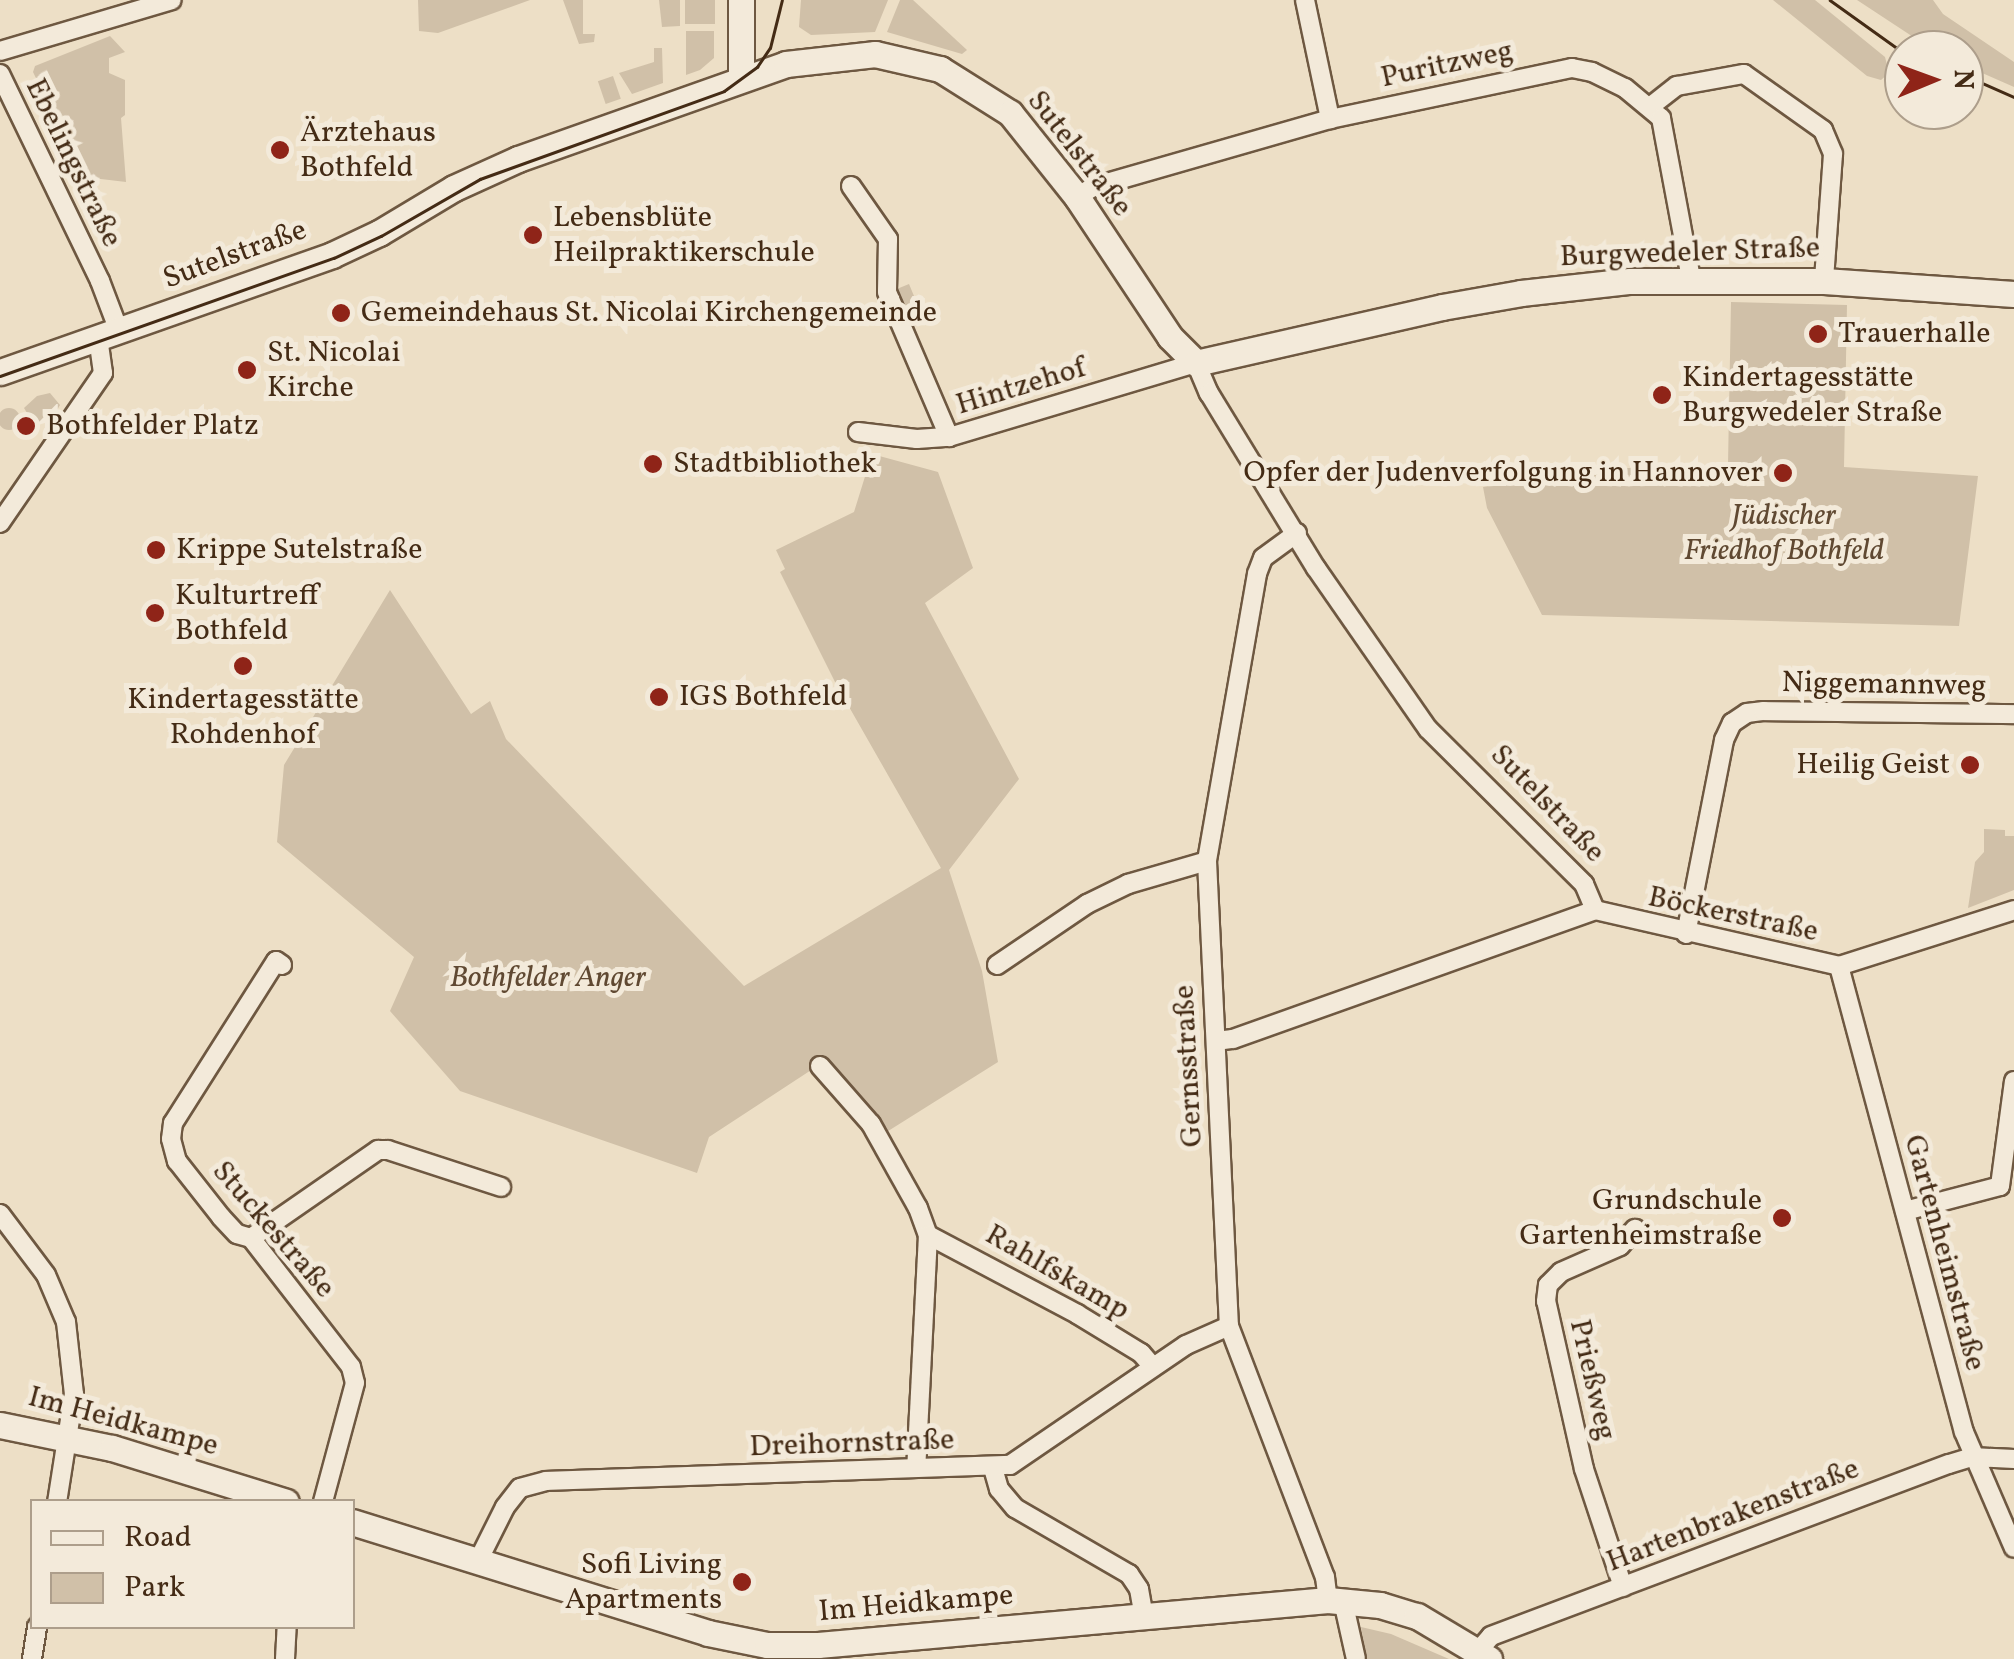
<!DOCTYPE html>
<html>
<head>
<meta charset="utf-8">
<style>
  body { margin:0 }
  #map { position:relative; width:2014px; height:1659px; overflow:hidden; background:#eddfc6; font-family:Vollkorn,serif }
  div>[style] { position:absolute }
  [style*='--x'] { left:calc(var(--x)*1px); top:calc(var(--y)*1px); width:calc(var(--w)*1px); rotate:calc(var(--a)*1deg) }
  .green>* { inset:0; background:#d0c0a8; transform-origin:0 0 }
  .round { border-radius:50% }
  .roads { filter:drop-shadow(2px 0 #6e5841) drop-shadow(-2px 0 #6e5841) drop-shadow(0 2px #6e5841) drop-shadow(0 -2px #6e5841) }
  .street>* { height:18px; margin:-9px; padding:0 9px; transform-origin:9px; border-radius:9px; background:#f3eada }
  .secondary>* { height:25px; margin:-12.5px; padding:0 12.5px; transform-origin:12.5px; border-radius:12.5px; background:#f3eada }
  .tram>* { height:2.5px; margin:-1.25px; padding:0 1.25px; transform-origin:1.25px; border-radius:1.25px; background:#442b15 }
  .dots>* { width:28px; height:28px; translate:-50% -50%; box-sizing:border-box; border:5px solid #f3eada; border-radius:50% }
  span { translate:-50% -50%; white-space:nowrap; text-align:center; line-height:1.15; -webkit-text-stroke:10px #f3eada; paint-order:stroke }
  .street-label { font-size:30px; color:#442b15 }
  .poi-label { font-size:30px; color:#442b15 }
  .left { translate:0 -50%; text-align:left }
  .right { translate:-100% -50%; text-align:right }
  .park-label { font-size:30px; color:#604932; font-style:italic }
  .legend { position:absolute; left:30px; top:1499px; width:325px; height:130px; box-sizing:border-box; background:#f3eada; border:2px solid #ad9e8b; margin:0; padding:12px 18px; list-style:none; font-size:30px; color:#442b15 }
  .legend li { display:flex; align-items:center; gap:20px; height:50px }
  .legend b { width:50px; border:2px solid #ad9e8b }
  .north { position:absolute; left:1884px; top:30px; width:100px; height:100px; box-sizing:border-box; background:#f3eada; border:2px solid #ad9e8b; border-radius:50%; rotate:89deg; font-size:28px; font-weight:700; line-height:40px; text-align:center; color:#442b15 }
  .north::after { content:''; display:block; margin:auto; width:35px; height:45px; background:#8f2418; clip-path:polygon(50% 0,100% 100%,50% 72%,0 100%) }
</style>
</head>
<body>
<div id="map">
  <div class="green">
    <div style="clip-path:polygon(418px 0,530px 0,438px 33px,419px 31px)"></div>
    <div style="clip-path:polygon(563px 0,583px 0,583px 34px,595px 34px,594px 42px,579px 44px)"></div>
    <div style="clip-path:polygon(659px 0,680px 0,680px 26px,662px 27px)"></div>
    <div style="left:685px;top:0;width:30px;height:24px"></div>
    <div style="clip-path:polygon(801px 0,888px 0,875px 32px,811px 35px,799px 27px)"></div>
    <div style="clip-path:polygon(900px 0,913px 0,967px 50px,962px 54px,887px 32px)"></div>
    <div style="clip-path:polygon(1773px 0,1815px 0,1885px 57px,1889px 73px,1881px 80px,1867px 76px)"></div>
    <div style="clip-path:polygon(1857px 0,1933px 0,1943px 14px,2014px 62px,2014px 87px,1964px 65px,1964px 50px,1933px 50px)"></div>
    <div style="clip-path:polygon(686px 31px,714px 31px,714px 58px,700px 70px,686px 75px)"></div>
    <div style="clip-path:polygon(110px 36px,125px 52px,109px 58px,109px 73px,125px 80px,125px 115px,121px 118px,126px 182px,84px 177px,33px 72px,35px 66px)"></div>
    <div style="clip-path:polygon(654px 48px,662px 48px,663px 83px,632px 94px,619px 73px,654px 62px)"></div>
    <div style="left:613px;top:76px;width:24px;height:16px;rotate:71deg"></div>
    <div style="clip-path:polygon(909px 284px,924px 320px,910px 329px,892px 291px)"></div>
    <div style="clip-path:polygon(1731px 302px,1847px 305px,1844px 467px,1978px 476px,1959px 626px,1542px 615px,1487px 508px,1483px 487px,1604px 469px,1728px 464px)"></div>
    <div style="clip-path:polygon(50px 393px,60px 405px,54px 415px,35px 426px,24px 408px,37px 396px)"></div>
    <div class="round" style="left:-2px;top:408px;width:22px;height:22px"></div>
    <div style="clip-path:polygon(872px 454px,938px 472px,973px 568px,925px 603px,1019px 779px,949px 870px,982px 971px,998px 1062px,885px 1133px,828px 1059px,709px 1137px,697px 1173px,460px 1091px,390px 1011px,414px 957px,277px 842px,284px 765px,390px 590px,471px 714px,490px 701px,506px 739px,744px 986px,941px 868px,836px 684px,780px 572px,785px 569px,776px 550px,854px 512px)"></div>
    <div style="clip-path:polygon(1984px 829px,2005px 830px,2005px 836px,2014px 836px,2014px 890px,1968px 908px,1975px 862px,1984px 852px)"></div>
    <div style="clip-path:polygon(1361px 1627px,1391px 1634px,1449px 1659px,1367px 1659px)"></div>
  </div>
  <div class="roads">
    <div class="street">
      <div style="--x:1305;--y:0;--w:122;--a:78.1"></div>
      <div style="--x:0;--y:51;--w:179;--a:-16.5"></div>
      <div style="--x:0;--y:74;--w:230;--a:64.2"></div>
      <div style="--x:100;--y:281;--w:53;--a:69.2"></div>
      <div style="--x:1651;--y:106;--w:33;--a:-38"></div>
      <div style="--x:1677;--y:86;--w:68;--a:-10.2"></div>
      <div style="--x:1744;--y:74;--w:97;--a:35.3"></div>
      <div style="--x:1823;--y:130;--w:26;--a:67"></div>
      <div style="--x:1833;--y:154;--w:127;--a:94.1"></div>
      <div style="--x:851;--y:186;--w:65;--a:55.1"></div>
      <div style="--x:888;--y:239;--w:53;--a:91.1"></div>
      <div style="--x:887;--y:292;--w:158;--a:66.8"></div>
      <div style="--x:1077;--y:197;--w:19;--a:-32"></div>
      <div style="--x:1093;--y:187;--w:247;--a:-16"></div>
      <div style="--x:1330;--y:119;--w:247;--a:-11.9"></div>
      <div style="--x:1572;--y:68;--w:20;--a:11"></div>
      <div style="--x:1592;--y:72;--w:37;--a:26"></div>
      <div style="--x:1625;--y:88;--w:47;--a:39.8"></div>
      <div style="--x:1661;--y:118;--w:164;--a:79.4"></div>
      <div style="--x:858;--y:432;--w:59;--a:6.8"></div>
      <div style="--x:917;--y:439;--w:32;--a:-4"></div>
      <div style="--x:949;--y:437;--w:258;--a:-16.7"></div>
      <div style="--x:1196;--y:363;--w:33;--a:67"></div>
      <div style="--x:1209;--y:393;--w:205;--a:58.6"></div>
      <div style="--x:1316;--y:568;--w:196;--a:55.2"></div>
      <div style="--x:1428;--y:729;--w:220;--a:44.8"></div>
      <div style="--x:1584;--y:884;--w:28;--a:67"></div>
      <div style="--x:0;--y:523;--w:182;--a:-55.5"></div>
      <div style="--x:103;--y:373;--w:35;--a:-98"></div>
      <div style="--x:1297;--y:533;--w:42;--a:143.7"></div>
      <div style="--x:1263;--y:558;--w:17;--a:111"></div>
      <div style="--x:1257;--y:574;--w:291;--a:99.9"></div>
      <div style="--x:1207;--y:861;--w:466;--a:87.3"></div>
      <div style="--x:1229;--y:1326;--w:269;--a:69.1"></div>
      <div style="--x:1325;--y:1577;--w:23;--a:83"></div>
      <div style="--x:1686;--y:934;--w:198;--a:-78.9"></div>
      <div style="--x:1724;--y:740;--w:19;--a:-65"></div>
      <div style="--x:1732;--y:723;--w:18;--a:-34"></div>
      <div style="--x:1747;--y:713;--w:17;--a:-7"></div>
      <div style="--x:1764;--y:711;--w:250;--a:0.7"></div>
      <div style="--x:282;--y:965;--w:7;--a:-146"></div>
      <div style="--x:276;--y:961;--w:192;--a:122.4"></div>
      <div style="--x:173;--y:1123;--w:16;--a:97"></div>
      <div style="--x:171;--y:1139;--w:23;--a:75"></div>
      <div style="--x:177;--y:1161;--w:71;--a:51.8"></div>
      <div style="--x:221;--y:1217;--w:23;--a:47"></div>
      <div style="--x:237;--y:1234;--w:15;--a:16"></div>
      <div style="--x:251;--y:1238;--w:163;--a:52.2"></div>
      <div style="--x:351;--y:1367;--w:16;--a:76"></div>
      <div style="--x:355;--y:1383;--w:123;--a:105.1"></div>
      <div style="--x:997;--y:965;--w:109;--a:-34.1"></div>
      <div style="--x:1087;--y:904;--w:46;--a:-26"></div>
      <div style="--x:1128;--y:884;--w:82;--a:-16.2"></div>
      <div style="--x:1839;--y:966;--w:482;--a:75"></div>
      <div style="--x:1964;--y:1432;--w:126;--a:66.7"></div>
      <div style="--x:1216;--y:1041;--w:17;--a:-7"></div>
      <div style="--x:1233;--y:1039;--w:384;--a:-19.6"></div>
      <div style="--x:1595;--y:910;--w:250;--a:12.9"></div>
      <div style="--x:1839;--y:966;--w:184;--a:-17.7"></div>
      <div style="--x:820;--y:1066;--w:77;--a:48.7"></div>
      <div style="--x:871;--y:1124;--w:96;--a:60.8"></div>
      <div style="--x:918;--y:1208;--w:29;--a:70"></div>
      <div style="--x:928;--y:1235;--w:233;--a:92.9"></div>
      <div style="--x:2000;--y:1186;--w:106;--a:-82.4"></div>
      <div style="--x:1905;--y:1211;--w:98;--a:-14.7"></div>
      <div style="--x:0;--y:1214;--w:76;--a:53"></div>
      <div style="--x:46;--y:1275;--w:51;--a:66.9"></div>
      <div style="--x:66;--y:1322;--w:72;--a:83.7"></div>
      <div style="--x:74;--y:1394;--w:109;--a:98.9"></div>
      <div style="--x:928;--y:1235;--w:169;--a:27.9"></div>
      <div style="--x:1077;--y:1314;--w:75;--a:31.4"></div>
      <div style="--x:1141;--y:1353;--w:18;--a:49"></div>
      <div style="--x:251;--y:1238;--w:155;--a:-34.7"></div>
      <div style="--x:378;--y:1150;--w:10;--a:0"></div>
      <div style="--x:388;--y:1150;--w:119;--a:18.1"></div>
      <div style="--x:993;--y:1468;--w:22;--a:74"></div>
      <div style="--x:999;--y:1489;--w:25;--a:50"></div>
      <div style="--x:1015;--y:1508;--w:132;--a:30.1"></div>
      <div style="--x:1129;--y:1574;--w:18;--a:56"></div>
      <div style="--x:1139;--y:1589;--w:27;--a:80"></div>
      <div style="--x:478;--y:1561;--w:60;--a:-63.4"></div>
      <div style="--x:505;--y:1507;--w:24;--a:-52"></div>
      <div style="--x:520;--y:1488;--w:27;--a:-15"></div>
      <div style="--x:546;--y:1481;--w:464;--a:-2"></div>
      <div style="--x:1010;--y:1465;--w:213;--a:-34.3"></div>
      <div style="--x:1186;--y:1345;--w:47;--a:-23.8"></div>
      <div style="--x:1623;--y:1587;--w:124;--a:-108.3"></div>
      <div style="--x:1584;--y:1469;--w:172;--a:-102.7"></div>
      <div style="--x:1546;--y:1301;--w:16;--a:-83"></div>
      <div style="--x:1548;--y:1285;--w:18;--a:-45"></div>
      <div style="--x:1561;--y:1272;--w:64;--a:-23.8"></div>
      <div style="--x:1620;--y:1246;--w:23;--a:-49"></div>
      <div style="--x:1343;--y:1601;--w:59;--a:77.4"></div>
      <div style="--x:1479;--y:1650;--w:18;--a:-49"></div>
      <div style="--x:1491;--y:1636;--w:489;--a:-20.6"></div>
      <div style="--x:1949;--y:1464;--w:24;--a:-17"></div>
      <div style="--x:1972;--y:1457;--w:42;--a:2.7"></div>
      <div style="--x:32;--y:1659;--w:33;--a:-81"></div>
      <div style="--x:285;--y:1659;--w:33;--a:-87"></div>
    </div>
    <div class="secondary">
      <div style="--x:741;--y:79;--w:79;--a:-90"></div>
      <div style="--x:0;--y:372;--w:352;--a:-19.4"></div>
      <div style="--x:332;--y:255;--w:52;--a:-25.1"></div>
      <div style="--x:379;--y:233;--w:87;--a:-31"></div>
      <div style="--x:454;--y:188;--w:70;--a:-24.4"></div>
      <div style="--x:518;--y:159;--w:284;--a:-19.5"></div>
      <div style="--x:786;--y:64;--w:90;--a:-6.4"></div>
      <div style="--x:875;--y:54;--w:67;--a:13"></div>
      <div style="--x:940;--y:69;--w:83;--a:32.2"></div>
      <div style="--x:1010;--y:113;--w:107;--a:51.4"></div>
      <div style="--x:1077;--y:197;--w:168;--a:56.4"></div>
      <div style="--x:1170;--y:337;--w:37;--a:45"></div>
      <div style="--x:1196;--y:363;--w:252;--a:-12.8"></div>
      <div style="--x:1442;--y:307;--w:80;--a:-10"></div>
      <div style="--x:1521;--y:293;--w:110;--a:-6.3"></div>
      <div style="--x:1630;--y:281;--w:194;--a:0"></div>
      <div style="--x:1824;--y:281;--w:190;--a:3.9"></div>
      <div style="--x:0;--y:1425;--w:114;--a:11.6"></div>
      <div style="--x:112;--y:1448;--w:182;--a:17.2"></div>
      <div style="--x:352;--y:1522;--w:373;--a:17.3"></div>
      <div style="--x:708;--y:1633;--w:60;--a:11.5"></div>
      <div style="--x:767;--y:1645;--w:51;--a:0"></div>
      <div style="--x:818;--y:1645;--w:512;--a:-5.04"></div>
      <div style="--x:1328;--y:1600;--w:52;--a:5.5"></div>
      <div style="--x:1380;--y:1605;--w:39;--a:17"></div>
      <div style="--x:1417;--y:1616;--w:84;--a:30.8"></div>
    </div>
  </div>
  <div class="tram">
    <div style="--x:1830;--y:0;--w:91;--a:35.6"></div>
    <div style="--x:1964;--y:75;--w:55;--a:23.7"></div>
    <div style="--x:0;--y:376;--w:354;--a:-19.5"></div>
    <div style="--x:334;--y:258;--w:52;--a:-25.1"></div>
    <div style="--x:381;--y:236;--w:114;--a:-29.9"></div>
    <div style="--x:480;--y:179;--w:259;--a:-19.8"></div>
    <div style="--x:724;--y:91;--w:41;--a:-36"></div>
    <div style="--x:757;--y:67;--w:23;--a:-56"></div>
    <div style="--x:770;--y:48;--w:49;--a:-76"></div>
  </div>
  <div class="dots">
    <div style="left:280px;top:150px;background:#8f2418"></div>
    <div style="left:533px;top:235px;background:#8f2418"></div>
    <div style="left:341px;top:313px;background:#8f2418"></div>
    <div style="left:1818px;top:334px;background:#8f2418"></div>
    <div style="left:247px;top:370px;background:#8f2418"></div>
    <div style="left:1662px;top:395px;background:#8f2418"></div>
    <div style="left:26px;top:426px;background:#8f2418"></div>
    <div style="left:653px;top:464px;background:#8f2418"></div>
    <div style="left:1783px;top:473px;background:#8f2418"></div>
    <div style="left:156px;top:550px;background:#8f2418"></div>
    <div style="left:155px;top:613px;background:#8f2418"></div>
    <div style="left:243px;top:666px;background:#8f2418"></div>
    <div style="left:659px;top:697px;background:#8f2418"></div>
    <div style="left:1970px;top:765px;background:#8f2418"></div>
    <div style="left:1782px;top:1218px;background:#8f2418"></div>
    <div style="left:742px;top:1582px;background:#8f2418"></div>
  </div>
  <div class="street-label">
    <span style="left:1447px;top:65px;rotate:-12deg">Puritzweg</span>
    <span style="left:1079px;top:154px;rotate:52deg">Sutelstraße</span>
    <span style="left:73px;top:163px;rotate:64deg">Ebelingstraße</span>
    <span style="left:1690px;top:253px;rotate:-2deg">Burgwedeler Straße</span>
    <span style="left:235px;top:255px;rotate:-20deg">Sutelstraße</span>
    <span style="left:1021px;top:387px;rotate:-17deg">Hintzehof</span>
    <span style="left:1884px;top:685px;rotate:1deg">Niggemannweg</span>
    <span style="left:1547px;top:804px;rotate:46deg">Sutelstraße</span>
    <span style="left:1733px;top:915px;rotate:12deg">Böckerstraße</span>
    <span style="left:1189px;top:1066px;rotate:-93deg">Gernsstraße</span>
    <span style="left:273px;top:1230px;rotate:49deg">Stuckestraße</span>
    <span style="left:1944px;top:1253px;rotate:75deg">Gartenheimstraße</span>
    <span style="left:1057px;top:1273px;rotate:30deg">Rahlfskamp</span>
    <span style="left:1592px;top:1380px;rotate:77deg">Prießweg</span>
    <span style="left:123px;top:1422px;rotate:15deg">Im Heidkampe</span>
    <span style="left:852px;top:1444px;rotate:-2deg">Dreihornstraße</span>
    <span style="left:1733px;top:1516px;rotate:-21deg">Hartenbrakenstraße</span>
    <span style="left:916px;top:1604px;rotate:-5deg">Im Heidkampe</span>
  </div>
  <div class="poi-label">
    <span class="left" style="left:300px;top:150px">Ärztehaus<br>Bothfeld</span>
    <span class="left" style="left:553px;top:235px">Lebensblüte<br>Heilpraktikerschule</span>
    <span class="left" style="left:361px;top:313px">Gemeindehaus St. Nicolai Kirchengemeinde</span>
    <span class="left" style="left:1838px;top:334px">Trauerhalle</span>
    <span class="left" style="left:267px;top:370px">St. Nicolai<br>Kirche</span>
    <span class="left" style="left:1682px;top:395px">Kindertagesstätte<br>Burgwedeler Straße</span>
    <span class="left" style="left:46px;top:426px">Bothfelder Platz</span>
    <span class="left" style="left:673px;top:464px">Stadtbibliothek</span>
    <span class="right" style="left:1763px;top:473px">Opfer der Judenverfolgung in Hannover</span>
    <span class="left" style="left:176px;top:550px">Krippe Sutelstraße</span>
    <span class="left" style="left:175px;top:613px">Kulturtreff<br>Bothfeld</span>
    <span class="left" style="left:679px;top:697px">IGS Bothfeld</span>
    <span style="left:243px;top:717px">Kindertagesstätte<br>Rohdenhof</span>
    <span class="right" style="left:1950px;top:765px">Heilig Geist</span>
    <span class="right" style="left:1762px;top:1218px">Grundschule<br>Gartenheimstraße</span>
    <span class="right" style="left:722px;top:1582px">Sofi Living<br>Apartments</span>
  </div>
  <div class="park-label">
    <span style="left:1784px;top:533px">Jüdischer<br>Friedhof Bothfeld</span>
    <span style="left:548px;top:978px">Bothfelder Anger</span>
  </div>
  <ul class="legend">
  <li><b style="height:12px;background:#f3eada"></b>Road</li>
  <li><b style="height:28px;background:#d0c0a8"></b>Park</li>
  </ul>
  <div class="north">N</div>
</div>
</body>
</html>
